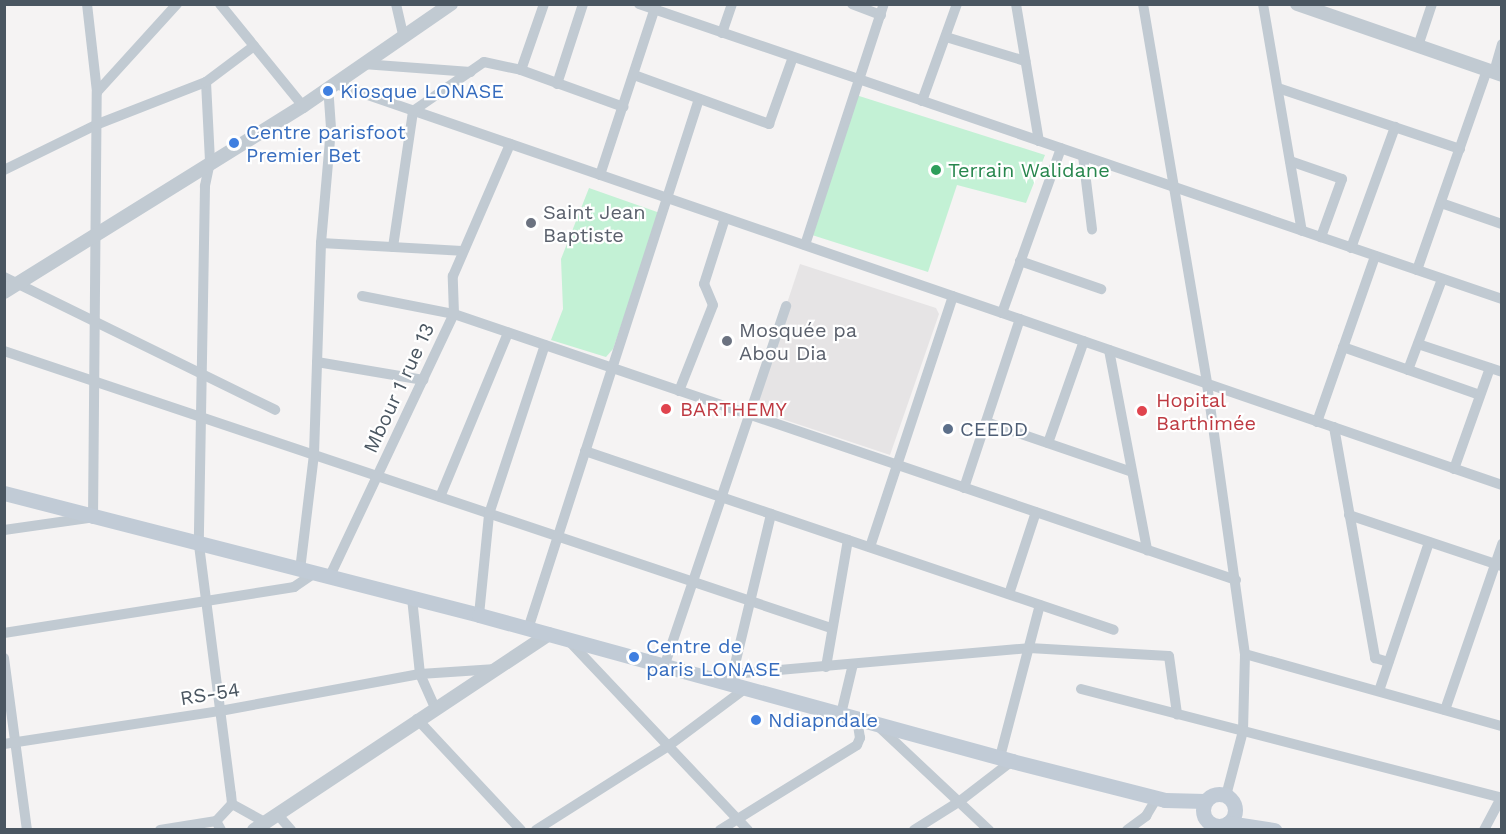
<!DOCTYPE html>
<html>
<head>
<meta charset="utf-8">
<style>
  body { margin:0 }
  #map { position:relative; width:1506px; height:834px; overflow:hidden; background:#f5f3f3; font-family:"Work Sans",sans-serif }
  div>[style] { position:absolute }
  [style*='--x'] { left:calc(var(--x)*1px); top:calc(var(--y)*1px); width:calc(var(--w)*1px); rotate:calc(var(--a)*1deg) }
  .education>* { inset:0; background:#e6e4e5 }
  .green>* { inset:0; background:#c3f1d5 }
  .minor>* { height:10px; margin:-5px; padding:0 5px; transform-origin:5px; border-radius:5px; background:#c1cad2 }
  .tertiary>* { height:14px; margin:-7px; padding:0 7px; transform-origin:7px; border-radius:7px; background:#c1cad2 }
  .secondary>* { height:15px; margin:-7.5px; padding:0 7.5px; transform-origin:7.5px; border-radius:7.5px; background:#c1cbd6 }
  .secondary>.ring { margin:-7.5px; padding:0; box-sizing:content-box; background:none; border:15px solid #c1cbd6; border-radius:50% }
  .dots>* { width:16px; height:16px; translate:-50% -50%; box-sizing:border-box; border:3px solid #fff; border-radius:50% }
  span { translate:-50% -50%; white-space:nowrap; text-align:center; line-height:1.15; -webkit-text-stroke:4.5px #fff; paint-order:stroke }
  .shop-label { font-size:20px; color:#366cbe }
  .left { translate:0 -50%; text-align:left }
  .leisure-label { font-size:20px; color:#27864d }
  .worship-label { font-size:20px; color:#5b616d }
  .street-label { font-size:20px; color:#4a5661 }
  .health-label { font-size:20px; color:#be3a42 }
  .service-label { font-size:20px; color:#4e5e75 }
  .frame { position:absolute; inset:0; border:6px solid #4a5661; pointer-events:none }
</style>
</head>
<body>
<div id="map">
  <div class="education">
    <div style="clip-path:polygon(800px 264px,936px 308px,939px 314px,890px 455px,752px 409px)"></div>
  </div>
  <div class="green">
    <div style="clip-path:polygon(856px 95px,1045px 155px,1026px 203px,957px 185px,928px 272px,812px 235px)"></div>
    <div style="clip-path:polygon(589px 188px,660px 213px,613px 349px,606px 357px,551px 340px,563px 309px,561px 259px)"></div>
  </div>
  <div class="minor">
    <div style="--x:87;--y:4;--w:89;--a:83.5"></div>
    <div style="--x:220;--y:4;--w:132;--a:50.9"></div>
    <div style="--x:396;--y:4;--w:32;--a:77"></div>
    <div style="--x:639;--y:4;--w:912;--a:18.87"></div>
    <div style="--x:852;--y:4;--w:31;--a:21"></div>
    <div style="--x:1016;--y:4;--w:139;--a:80.5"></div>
    <div style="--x:1143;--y:4;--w:385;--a:80.4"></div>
    <div style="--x:1207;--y:384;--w:273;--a:82"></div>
    <div style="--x:1245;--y:654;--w:77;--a:91.5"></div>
    <div style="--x:1243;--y:731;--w:67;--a:104.7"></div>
    <div style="--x:1263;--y:4;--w:230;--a:80.3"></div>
    <div style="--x:722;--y:33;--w:31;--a:-71"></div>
    <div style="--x:946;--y:37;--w:83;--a:16.9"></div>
    <div style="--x:1418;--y:46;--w:44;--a:-71.6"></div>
    <div style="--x:363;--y:64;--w:108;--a:4.2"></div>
    <div style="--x:521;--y:70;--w:70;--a:-70.8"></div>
    <div style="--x:1494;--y:72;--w:29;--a:-74"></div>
    <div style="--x:634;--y:75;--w:144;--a:19.9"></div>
    <div style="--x:769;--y:124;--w:71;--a:-70.3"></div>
    <div style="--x:206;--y:82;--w:80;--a:87.1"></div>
    <div style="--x:210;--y:162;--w:25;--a:102"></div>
    <div style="--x:205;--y:186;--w:359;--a:91"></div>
    <div style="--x:199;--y:545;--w:251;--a:82.7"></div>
    <div style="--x:231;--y:794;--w:10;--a:84"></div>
    <div style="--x:232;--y:804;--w:23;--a:133"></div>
    <div style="--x:216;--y:821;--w:10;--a:61"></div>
    <div style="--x:336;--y:84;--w:1233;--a:18.98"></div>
    <div style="--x:557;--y:84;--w:84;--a:-72"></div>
    <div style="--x:1278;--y:88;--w:192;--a:18.5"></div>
    <div style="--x:922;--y:101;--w:103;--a:-70.2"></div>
    <div style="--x:1083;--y:156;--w:74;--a:83"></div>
    <div style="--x:1290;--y:161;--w:55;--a:19.1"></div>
    <div style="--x:1342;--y:179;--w:62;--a:109.9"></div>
    <div style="--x:4;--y:170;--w:105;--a:-26.1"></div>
    <div style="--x:98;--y:124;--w:116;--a:-21.3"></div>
    <div style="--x:206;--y:82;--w:60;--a:-36.9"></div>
    <div style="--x:600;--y:175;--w:179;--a:-71.8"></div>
    <div style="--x:1441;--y:203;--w:65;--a:19"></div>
    <div style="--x:321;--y:243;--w:141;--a:3.2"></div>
    <div style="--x:805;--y:245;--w:254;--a:-71.9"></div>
    <div style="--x:393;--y:247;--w:137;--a:-81.6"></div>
    <div style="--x:413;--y:111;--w:86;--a:-34.6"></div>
    <div style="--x:484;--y:62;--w:38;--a:12"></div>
    <div style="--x:521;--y:70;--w:109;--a:19.8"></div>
    <div style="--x:1351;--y:248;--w:129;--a:-70"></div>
    <div style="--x:1020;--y:261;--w:86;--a:19.1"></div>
    <div style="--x:1417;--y:270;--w:212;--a:-70.7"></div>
    <div style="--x:4;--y:277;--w:302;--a:26.1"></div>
    <div style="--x:362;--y:296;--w:94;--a:11.1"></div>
    <div style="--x:454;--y:314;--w:826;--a:18.79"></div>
    <div style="--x:1002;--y:313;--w:175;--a:-70.3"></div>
    <div style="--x:1418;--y:344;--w:89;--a:18.4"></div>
    <div style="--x:1343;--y:347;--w:145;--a:19.3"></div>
    <div style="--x:1109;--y:350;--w:204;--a:79.2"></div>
    <div style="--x:4;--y:351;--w:872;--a:18.52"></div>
    <div style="--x:317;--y:362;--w:108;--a:9.6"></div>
    <div style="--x:1408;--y:370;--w:97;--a:-69.5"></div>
    <div style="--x:679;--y:391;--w:92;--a:-68.4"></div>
    <div style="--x:713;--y:305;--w:23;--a:-113"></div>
    <div style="--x:704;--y:284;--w:69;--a:-72.3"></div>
    <div style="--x:986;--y:422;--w:154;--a:18.9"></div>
    <div style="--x:1317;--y:422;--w:176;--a:-70.7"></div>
    <div style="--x:1334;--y:427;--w:235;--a:79.9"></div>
    <div style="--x:1375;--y:658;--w:14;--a:17"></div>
    <div style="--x:1048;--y:443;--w:108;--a:-70.6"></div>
    <div style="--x:585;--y:451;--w:558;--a:18.69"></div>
    <div style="--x:1454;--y:469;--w:107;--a:-70.4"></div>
    <div style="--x:964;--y:488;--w:178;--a:-71.7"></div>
    <div style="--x:440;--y:497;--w:178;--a:-67.5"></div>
    <div style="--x:1349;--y:515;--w:160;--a:18.5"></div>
    <div style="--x:93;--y:519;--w:427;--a:-89.5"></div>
    <div style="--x:97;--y:92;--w:119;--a:-47.7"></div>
    <div style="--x:4;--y:530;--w:85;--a:-8.1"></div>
    <div style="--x:870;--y:547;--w:264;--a:-71.7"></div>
    <div style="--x:300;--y:570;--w:117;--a:-83.1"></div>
    <div style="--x:314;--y:454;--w:211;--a:-88.1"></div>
    <div style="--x:321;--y:243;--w:115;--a:-85"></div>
    <div style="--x:331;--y:128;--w:39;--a:-94"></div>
    <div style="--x:329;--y:578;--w:292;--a:-64.7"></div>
    <div style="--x:454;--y:314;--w:38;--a:-92"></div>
    <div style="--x:453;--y:276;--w:144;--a:-66.6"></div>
    <div style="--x:1009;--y:594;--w:86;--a:-71.8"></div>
    <div style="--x:412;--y:598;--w:76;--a:84"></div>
    <div style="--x:420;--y:674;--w:37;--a:66"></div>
    <div style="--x:479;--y:615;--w:101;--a:-84.3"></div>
    <div style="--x:489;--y:514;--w:178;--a:-71.7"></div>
    <div style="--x:528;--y:629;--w:557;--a:-72.12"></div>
    <div style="--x:4;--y:633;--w:294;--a:-9"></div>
    <div style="--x:294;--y:587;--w:23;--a:-34"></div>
    <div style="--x:570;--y:642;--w:259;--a:46.6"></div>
    <div style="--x:1245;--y:654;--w:267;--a:15.7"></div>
    <div style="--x:4;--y:658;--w:174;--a:82.4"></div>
    <div style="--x:665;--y:664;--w:378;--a:-71.3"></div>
    <div style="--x:826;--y:667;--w:129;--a:-80.2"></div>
    <div style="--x:733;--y:674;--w:297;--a:-5"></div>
    <div style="--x:1029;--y:648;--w:140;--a:3.3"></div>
    <div style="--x:1169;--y:656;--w:59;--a:82.1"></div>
    <div style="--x:731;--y:681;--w:172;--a:-76.5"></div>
    <div style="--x:1081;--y:689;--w:435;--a:14.5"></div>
    <div style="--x:1379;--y:691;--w:157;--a:-71.4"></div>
    <div style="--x:1445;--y:710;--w:176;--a:-71"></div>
    <div style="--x:841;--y:714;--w:51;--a:-76.5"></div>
    <div style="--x:417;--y:719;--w:152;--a:46.9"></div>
    <div style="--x:877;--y:725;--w:154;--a:43.2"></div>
    <div style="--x:4;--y:744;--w:219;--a:-8.7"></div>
    <div style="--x:220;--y:711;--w:203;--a:-10.5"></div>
    <div style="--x:420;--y:674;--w:76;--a:-3.8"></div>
    <div style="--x:1000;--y:757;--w:157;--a:-75.3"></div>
    <div style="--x:232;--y:804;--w:38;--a:29"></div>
    <div style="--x:278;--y:815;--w:20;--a:49"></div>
    <div style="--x:160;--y:830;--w:57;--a:-9.1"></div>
    <div style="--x:536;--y:830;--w:155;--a:-32.4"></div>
    <div style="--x:667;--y:747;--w:99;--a:-36.8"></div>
    <div style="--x:720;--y:830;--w:161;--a:-31.8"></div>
    <div style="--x:857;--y:745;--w:8;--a:-67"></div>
    <div style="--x:860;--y:738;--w:20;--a:-99"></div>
    <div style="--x:914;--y:830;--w:54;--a:-32.2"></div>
    <div style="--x:960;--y:801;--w:66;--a:-37.6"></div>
    <div style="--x:1127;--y:830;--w:24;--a:-36"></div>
    <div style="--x:1146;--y:816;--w:21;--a:-59"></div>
    <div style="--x:1484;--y:830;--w:36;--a:-62"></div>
  </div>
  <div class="tertiary">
    <div style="--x:1297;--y:4;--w:217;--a:19.1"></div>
    <div style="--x:4;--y:292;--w:352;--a:-31.9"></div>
    <div style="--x:303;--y:106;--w:180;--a:-34.6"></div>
    <div style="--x:254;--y:830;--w:354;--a:-33.6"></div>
  </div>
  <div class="secondary">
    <div style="--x:4;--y:493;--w:490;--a:14.4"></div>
    <div style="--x:479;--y:615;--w:553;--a:15.32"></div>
    <div style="--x:1012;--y:761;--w:158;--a:14.3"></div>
    <div style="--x:1165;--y:800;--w:40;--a:1.4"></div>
    <div class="ring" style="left:1203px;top:794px;width:17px;height:17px"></div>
    <div style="--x:1228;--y:823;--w:47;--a:8.7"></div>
  </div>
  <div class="dots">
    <div style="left:328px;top:91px;background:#3f7fe0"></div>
    <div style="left:234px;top:143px;background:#3f7fe0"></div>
    <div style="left:936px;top:170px;background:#2e9e5b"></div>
    <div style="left:531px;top:223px;background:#6b7280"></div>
    <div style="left:727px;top:341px;background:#6b7280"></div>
    <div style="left:666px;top:409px;background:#e0444e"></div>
    <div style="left:1142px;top:411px;background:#e0444e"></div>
    <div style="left:948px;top:429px;background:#5c6f8a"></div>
    <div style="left:634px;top:657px;background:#3f7fe0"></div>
    <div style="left:756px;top:720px;background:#3f7fe0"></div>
  </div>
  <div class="shop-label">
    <span class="left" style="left:340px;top:91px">Kiosque LONASE</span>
    <span class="left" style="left:246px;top:144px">Centre parisfoot<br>Premier Bet</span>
    <span class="left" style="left:646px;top:658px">Centre de<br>paris LONASE</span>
    <span class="left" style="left:768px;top:720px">Ndiapndale</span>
  </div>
  <div class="leisure-label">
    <span class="left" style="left:948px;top:170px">Terrain Walidane</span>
  </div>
  <div class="worship-label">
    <span class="left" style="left:543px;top:224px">Saint Jean<br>Baptiste</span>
    <span class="left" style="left:739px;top:342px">Mosquée pa<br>Abou Dia</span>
  </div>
  <div class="street-label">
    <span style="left:399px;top:388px;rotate:-65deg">Mbour 1 rue 13</span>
    <span style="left:210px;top:694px;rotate:-9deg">RS-54</span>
  </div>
  <div class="health-label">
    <span class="left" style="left:1156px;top:412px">Hopital<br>Barthimée</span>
    <span class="left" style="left:680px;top:409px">BARTHEMY</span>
  </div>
  <div class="service-label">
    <span class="left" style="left:960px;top:429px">CEEDD</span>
  </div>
  <div class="frame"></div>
</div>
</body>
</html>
